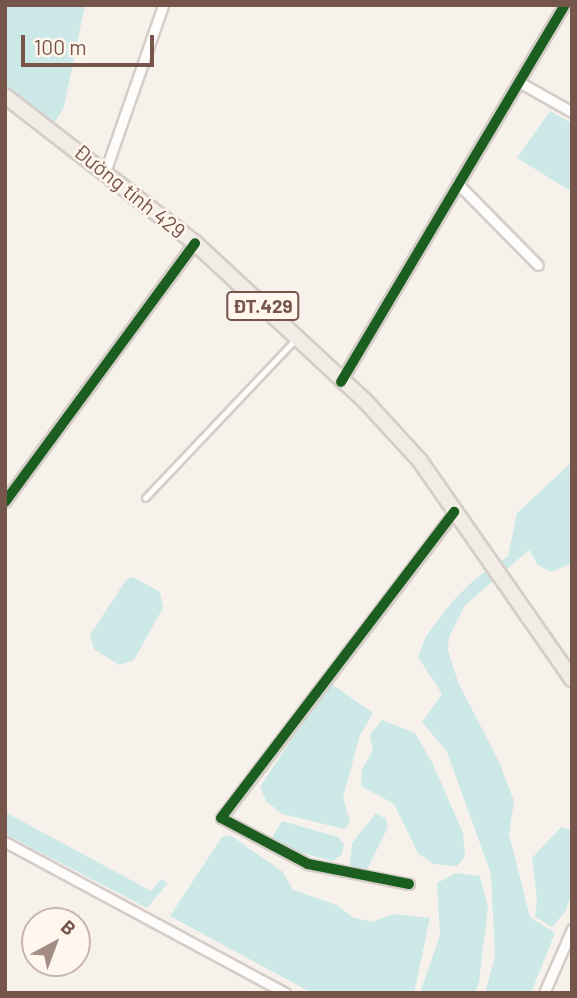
<!DOCTYPE html>
<html>
<head>
<meta charset="utf-8">
<style>
  body { margin:0 }
  #map { position:relative; width:577px; height:998px; overflow:hidden; background:#f7f1eb; font-family:Barlow,sans-serif }
  div>[style] { position:absolute }
  [style*='--x'] { left:calc(var(--x)*1px); top:calc(var(--y)*1px); width:calc(var(--w)*1px); rotate:calc(var(--a)*1deg) }
  .water>* { inset:0; background:#cce9e8 }
  .stream>* { height:2.5px; margin:-1.25px; padding:0 1.25px; transform-origin:1.25px; border-radius:1.25px; background:#cce9e8 }
  .roads { filter:drop-shadow(2px 0 #d6cdc8) drop-shadow(-2px 0 #d6cdc8) drop-shadow(0 2px #d6cdc8) drop-shadow(0 -2px #d6cdc8) }
  .service>* { height:4.5px; margin:-2.25px; padding:0 2.25px; transform-origin:2.25px; border-radius:2.25px; background:#fefdfc }
  .minor>* { height:9px; margin:-4.5px; padding:0 4.5px; transform-origin:4.5px; border-radius:4.5px; background:#fefdfc }
  .tertiary>* { height:10px; margin:-5px; padding:0 5px; transform-origin:5px; border-radius:5px; background:#fefdfc }
  .primary>* { height:14px; margin:-7px; padding:0 7px; transform-origin:7px; border-radius:7px; background:#f2ece6 }
  .cycleway>* { height:10px; margin:-5px; padding:0 5px; transform-origin:5px; border-radius:5px; background:#1b5e20 }
  span { translate:-50% -50%; white-space:nowrap; text-align:center; line-height:1.15; -webkit-text-stroke:5px #fff6ed; paint-order:stroke }
  .shield-label span { padding:2px 5px; background:#fff6ed; border:2px solid; border-radius:5px; -webkit-text-stroke-width:0 }
  .shield-label { font-size:19px; color:#76554b; font-weight:700 }
  .street-label { font-size:21px; color:#76554b }
  .frame { position:absolute; inset:0; border:7px solid #76554b; pointer-events:none }
  .north { position:absolute; left:21px; top:907px; width:70px; height:70px; box-sizing:border-box; background:#fff6ed; border:2px solid #c8b6ac; border-radius:50%; rotate:41deg; font-size:19px; font-weight:700; line-height:28px; text-align:center; color:#76554b }
  .north::after { content:''; display:block; margin:auto; width:24px; height:32px; background:#a38c83; clip-path:polygon(50% 0,100% 100%,50% 72%,0 100%) }
  .scale { position:absolute; left:21px; top:35px; width:133px; height:32px; box-sizing:border-box; border:4px solid #76554b; border-top:0; padding-left:9px; font-size:21px; line-height:24px; white-space:nowrap; color:#76554b; -webkit-text-stroke:5px #fff6ed; paint-order:stroke }
</style>
</head>
<body>
<div id="map">
  <div class="water">
    <div style="clip-path:polygon(5px 5px,85px 5px,64px 107px,55px 122px,5px 86px)"></div>
    <div style="clip-path:polygon(550px 111px,572px 123px,572px 192px,517px 158px)"></div>
    <div style="clip-path:polygon(572px 462px,572px 563px,551px 572px,538px 565px,529px 550px,465px 605px,449px 637px,448px 650px,458px 682px,499px 762px,514px 801px,509px 834px,530px 917px,555px 933px,531px 993px,485px 993px,495px 956px,491px 874px,447px 752px,422px 722px,442px 694px,418px 657px,426px 636px,451px 603px,476px 578px,508px 556px,517px 513px)"></div>
    <div style="clip-path:polygon(133px 577px,160px 592px,163px 608px,134px 660px,119px 665px,94px 649px,90px 635px,126px 580px)"></div>
    <div style="clip-path:polygon(333px 685px,373px 713px,360px 735px,343px 797px,350px 822px,344px 829px,282px 814px,266px 801px,260px 787px,327px 686px)"></div>
    <div style="clip-path:polygon(382px 720px,415px 733px,432px 762px,463px 833px,465px 856px,457px 866px,433px 864px,418px 853px,394px 804px,361px 786px,362px 770px,373px 750px,370px 735px)"></div>
    <div style="clip-path:polygon(5px 812px,151px 891px,161px 879px,168px 883px,147px 908px,5px 834px)"></div>
    <div style="clip-path:polygon(376px 813px,386px 819px,388px 827px,367px 869px,361px 870px,350px 865px,352px 843px)"></div>
    <div style="clip-path:polygon(282px 821px,338px 837px,344px 844px,342px 854px,333px 861px,283px 848px,271px 839px)"></div>
    <div style="clip-path:polygon(561px 827px,572px 830px,572px 890px,566px 911px,552px 927px,535px 917px,537px 899px,532px 858px)"></div>
    <div style="clip-path:polygon(230px 835px,283px 872px,293px 890px,337px 905px,352px 917px,372px 922px,394px 914px,430px 918px,414px 993px,312px 993px,170px 916px,222px 837px)"></div>
    <div style="clip-path:polygon(456px 873px,480px 876px,488px 907px,479px 982px,475px 993px,420px 993px,440px 935px,437px 883px)"></div>
  </div>
  <div class="stream">
    <div style="--x:108;--y:352;--w:122;--a:-54"></div>
    <div style="--x:5;--y:491;--w:100;--a:-53.1"></div>
  </div>
  <div class="roads">
    <div class="service">
      <div style="--x:145;--y:498;--w:216;--a:-46.5"></div>
    </div>
    <div class="minor">
      <div style="--x:519;--y:82;--w:61;--a:29.5"></div>
      <div style="--x:106;--y:169;--w:174;--a:-70.8"></div>
      <div style="--x:457;--y:183;--w:115;--a:45.4"></div>
      <div style="--x:5;--y:842;--w:318;--a:28.3"></div>
      <div style="--x:409;--y:884;--w:103;--a:-168.8"></div>
      <div style="--x:308;--y:864;--w:98;--a:-152.1"></div>
      <div style="--x:221;--y:818;--w:385;--a:-52.7"></div>
      <div style="--x:544;--y:993;--w:70;--a:-66.4"></div>
    </div>
    <div class="tertiary">
      <div style="--x:341;--y:382;--w:439;--a:-59.3"></div>
      <div style="--x:5;--y:502;--w:321;--a:-53.7"></div>
    </div>
    <div class="primary">
      <div style="--x:5;--y:96;--w:240;--a:37.7"></div>
      <div style="--x:195;--y:243;--w:233;--a:42.9"></div>
      <div style="--x:366;--y:402;--w:80;--a:47.5"></div>
      <div style="--x:420;--y:461;--w:266;--a:55.1"></div>
    </div>
  </div>
  <div class="cycleway">
    <div style="--x:341;--y:382;--w:439;--a:-59.3"></div>
    <div style="--x:5;--y:502;--w:321;--a:-53.7"></div>
    <div style="--x:409;--y:884;--w:103;--a:-168.8"></div>
    <div style="--x:308;--y:864;--w:98;--a:-152.1"></div>
    <div style="--x:221;--y:818;--w:385;--a:-52.7"></div>
  </div>
  <div class="shield-label">
    <span style="left:263px;top:306px">ĐT.429</span>
  </div>
  <div class="street-label">
    <span style="left:130px;top:191px;rotate:39deg">Đường tỉnh 429</span>
  </div>
  <div class="frame"></div>
  <div class="north">B</div>
  <div class="scale">100 m</div>
</div>
</body>
</html>
